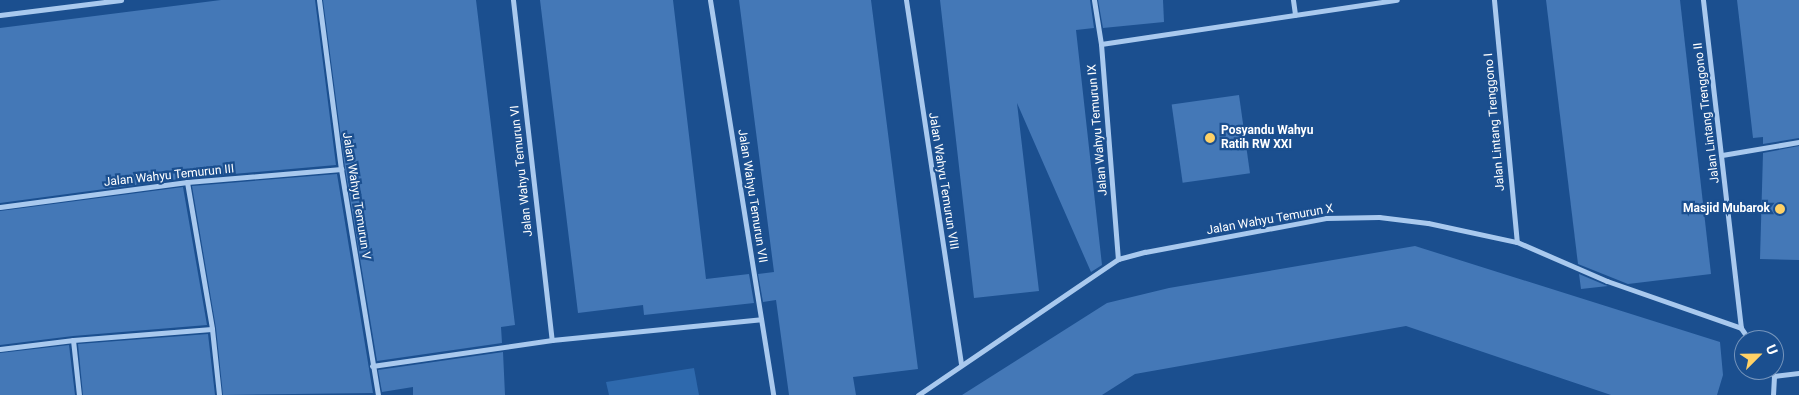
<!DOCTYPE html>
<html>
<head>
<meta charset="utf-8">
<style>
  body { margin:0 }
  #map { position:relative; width:1799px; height:395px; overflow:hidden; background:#1b4f8f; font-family:Roboto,sans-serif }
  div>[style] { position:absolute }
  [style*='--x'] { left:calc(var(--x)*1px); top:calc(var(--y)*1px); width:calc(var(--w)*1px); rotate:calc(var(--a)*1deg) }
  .green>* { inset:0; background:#2e69ad }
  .building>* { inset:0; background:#4478b7; transform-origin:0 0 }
  .street>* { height:5px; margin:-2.5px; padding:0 2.5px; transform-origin:2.5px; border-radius:2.5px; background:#a9c9ee }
  .dots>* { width:14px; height:14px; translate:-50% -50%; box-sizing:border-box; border:2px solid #1b4f8f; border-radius:50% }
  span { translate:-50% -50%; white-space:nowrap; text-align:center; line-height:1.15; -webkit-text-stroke:4.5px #1b4f8f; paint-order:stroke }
  .street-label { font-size:12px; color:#fff }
  .poi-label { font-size:12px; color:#fff; font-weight:700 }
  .left { translate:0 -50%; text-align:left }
  .right { translate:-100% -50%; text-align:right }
  .north { position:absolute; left:1734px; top:330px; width:50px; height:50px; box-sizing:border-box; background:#1b4f8f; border:1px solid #7695bc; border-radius:50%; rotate:67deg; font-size:14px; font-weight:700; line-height:20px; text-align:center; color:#fff }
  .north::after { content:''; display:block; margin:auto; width:18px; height:22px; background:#ffd166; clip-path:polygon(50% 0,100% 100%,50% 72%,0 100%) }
</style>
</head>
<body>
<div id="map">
  <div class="green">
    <div style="clip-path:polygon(694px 368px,699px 395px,609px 395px,606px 382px)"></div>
  </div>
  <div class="building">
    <div style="clip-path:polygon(221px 0,315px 0,336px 165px,187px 178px,0 203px,0 28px)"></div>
    <div style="clip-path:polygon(323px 0,476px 0,515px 325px,501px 327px,502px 343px,377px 361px,345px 168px)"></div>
    <div style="clip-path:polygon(540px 0,673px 0,706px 279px,749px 274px,754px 303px,644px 315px,643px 305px,578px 313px)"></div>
    <div style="clip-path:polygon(739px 0,871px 0,918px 369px,853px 377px,856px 395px,789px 395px,776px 300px,763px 302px,758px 274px,774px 272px)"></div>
    <div style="clip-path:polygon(940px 0,1090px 0,1094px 28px,1076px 30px,1102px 265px,1091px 272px,1017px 103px,1039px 291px,974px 298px)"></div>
    <div style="clip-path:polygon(1098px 0,1163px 0,1164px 22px,1103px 28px)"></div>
    <div style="clip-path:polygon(1546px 0,1680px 0,1711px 274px,1628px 284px,1578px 264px)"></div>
    <div style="clip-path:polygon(1737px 0,1799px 0,1799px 138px,1763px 144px,1763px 137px,1753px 138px)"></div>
    <div style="left:1239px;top:95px;width:79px;height:68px;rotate:82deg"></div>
    <div style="clip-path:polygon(1799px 146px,1799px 260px,1760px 259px,1763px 153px)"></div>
    <div style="clip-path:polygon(337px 174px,373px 393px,223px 395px,216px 328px,192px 186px)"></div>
    <div style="clip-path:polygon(183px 187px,207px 325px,73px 336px,0 345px,0 211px)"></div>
    <div style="clip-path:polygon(1415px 246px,1720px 342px,1723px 375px,1717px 395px,1611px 395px,1406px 326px,1135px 374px,1102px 395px,962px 395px,1107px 303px,1169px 288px)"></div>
    <div style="clip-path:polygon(1579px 274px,1605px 285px,1608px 286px,1581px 289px)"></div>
    <div style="clip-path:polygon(208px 334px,215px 395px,83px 395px,78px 344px)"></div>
    <div style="clip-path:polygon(69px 345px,75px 395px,0 395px,0 353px)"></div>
    <div style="clip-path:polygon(503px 352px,505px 395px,413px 395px,413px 387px,382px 392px,378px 370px)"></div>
  </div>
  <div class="street">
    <div style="--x:319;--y:0;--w:170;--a:82.6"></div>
    <div style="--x:341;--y:169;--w:229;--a:80.7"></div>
    <div style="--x:513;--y:0;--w:342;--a:83.5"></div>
    <div style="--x:710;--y:0;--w:400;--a:80.9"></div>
    <div style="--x:906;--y:0;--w:368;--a:81.4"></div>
    <div style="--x:1094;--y:0;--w:45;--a:81"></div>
    <div style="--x:1101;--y:44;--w:216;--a:85.5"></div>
    <div style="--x:1293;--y:0;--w:15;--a:82"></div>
    <div style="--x:1494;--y:0;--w:243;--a:84.6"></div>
    <div style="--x:1703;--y:0;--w:330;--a:83.4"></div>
    <div style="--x:1741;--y:328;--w:14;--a:56"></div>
    <div style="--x:0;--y:15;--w:122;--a:-7.1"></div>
    <div style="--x:1101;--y:44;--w:299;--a:-8.5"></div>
    <div style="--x:1722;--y:155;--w:78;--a:-9.6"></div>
    <div style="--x:187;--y:182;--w:149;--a:80.3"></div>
    <div style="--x:212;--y:329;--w:66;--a:83.9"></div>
    <div style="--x:0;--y:207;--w:189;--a:-7.6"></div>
    <div style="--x:187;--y:182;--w:155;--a:-4.8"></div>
    <div style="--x:73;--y:340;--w:55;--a:83.8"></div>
    <div style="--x:0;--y:349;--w:74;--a:-7"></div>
    <div style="--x:73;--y:340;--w:139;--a:-4.5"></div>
    <div style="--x:372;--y:366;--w:182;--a:-8.2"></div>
    <div style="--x:552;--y:340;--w:210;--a:-5.7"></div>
    <div style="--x:1770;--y:370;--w:7;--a:56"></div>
    <div style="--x:1774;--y:376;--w:19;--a:93"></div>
    <div style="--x:1774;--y:376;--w:25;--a:-7"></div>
    <div style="--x:918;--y:395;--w:242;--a:-34.2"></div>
    <div style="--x:1118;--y:259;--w:28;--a:-15"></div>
    <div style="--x:1145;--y:252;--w:184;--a:-10.6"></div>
    <div style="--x:1326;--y:218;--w:53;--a:-1.1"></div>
    <div style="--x:1379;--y:217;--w:49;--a:7"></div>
    <div style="--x:1428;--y:223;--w:91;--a:12.1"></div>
    <div style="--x:1517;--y:242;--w:98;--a:23.4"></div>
    <div style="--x:1607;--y:281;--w:142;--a:19.3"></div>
  </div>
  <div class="dots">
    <div style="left:1210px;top:138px;background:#ffd166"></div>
    <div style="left:1780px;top:209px;background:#ffd166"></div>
  </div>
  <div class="street-label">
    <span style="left:1707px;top:113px;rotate:-97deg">Jalan Lintang Trenggono II</span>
    <span style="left:1495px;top:122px;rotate:-95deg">Jalan Lintang Trenggono I</span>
    <span style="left:1098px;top:130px;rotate:-95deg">Jalan Wahyu Temurun IX</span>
    <span style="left:522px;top:171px;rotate:-96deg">Jalan Wahyu Temurun VI</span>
    <span style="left:169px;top:176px;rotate:-6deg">Jalan Wahyu Temurun III</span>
    <span style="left:943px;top:181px;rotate:81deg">Jalan Wahyu Temurun VIII</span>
    <span style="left:356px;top:196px;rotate:81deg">Jalan Wahyu Temurun V</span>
    <span style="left:752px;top:196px;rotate:81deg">Jalan Wahyu Temurun VII</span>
    <span style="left:1270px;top:220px;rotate:-10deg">Jalan Wahyu Temurun X</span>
  </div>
  <div class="poi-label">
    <span class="left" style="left:1221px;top:138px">Posyandu Wahyu<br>Ratih RW XXI</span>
    <span class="right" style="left:1770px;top:209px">Masjid Mubarok</span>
  </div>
  <div class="north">U</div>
</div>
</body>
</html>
